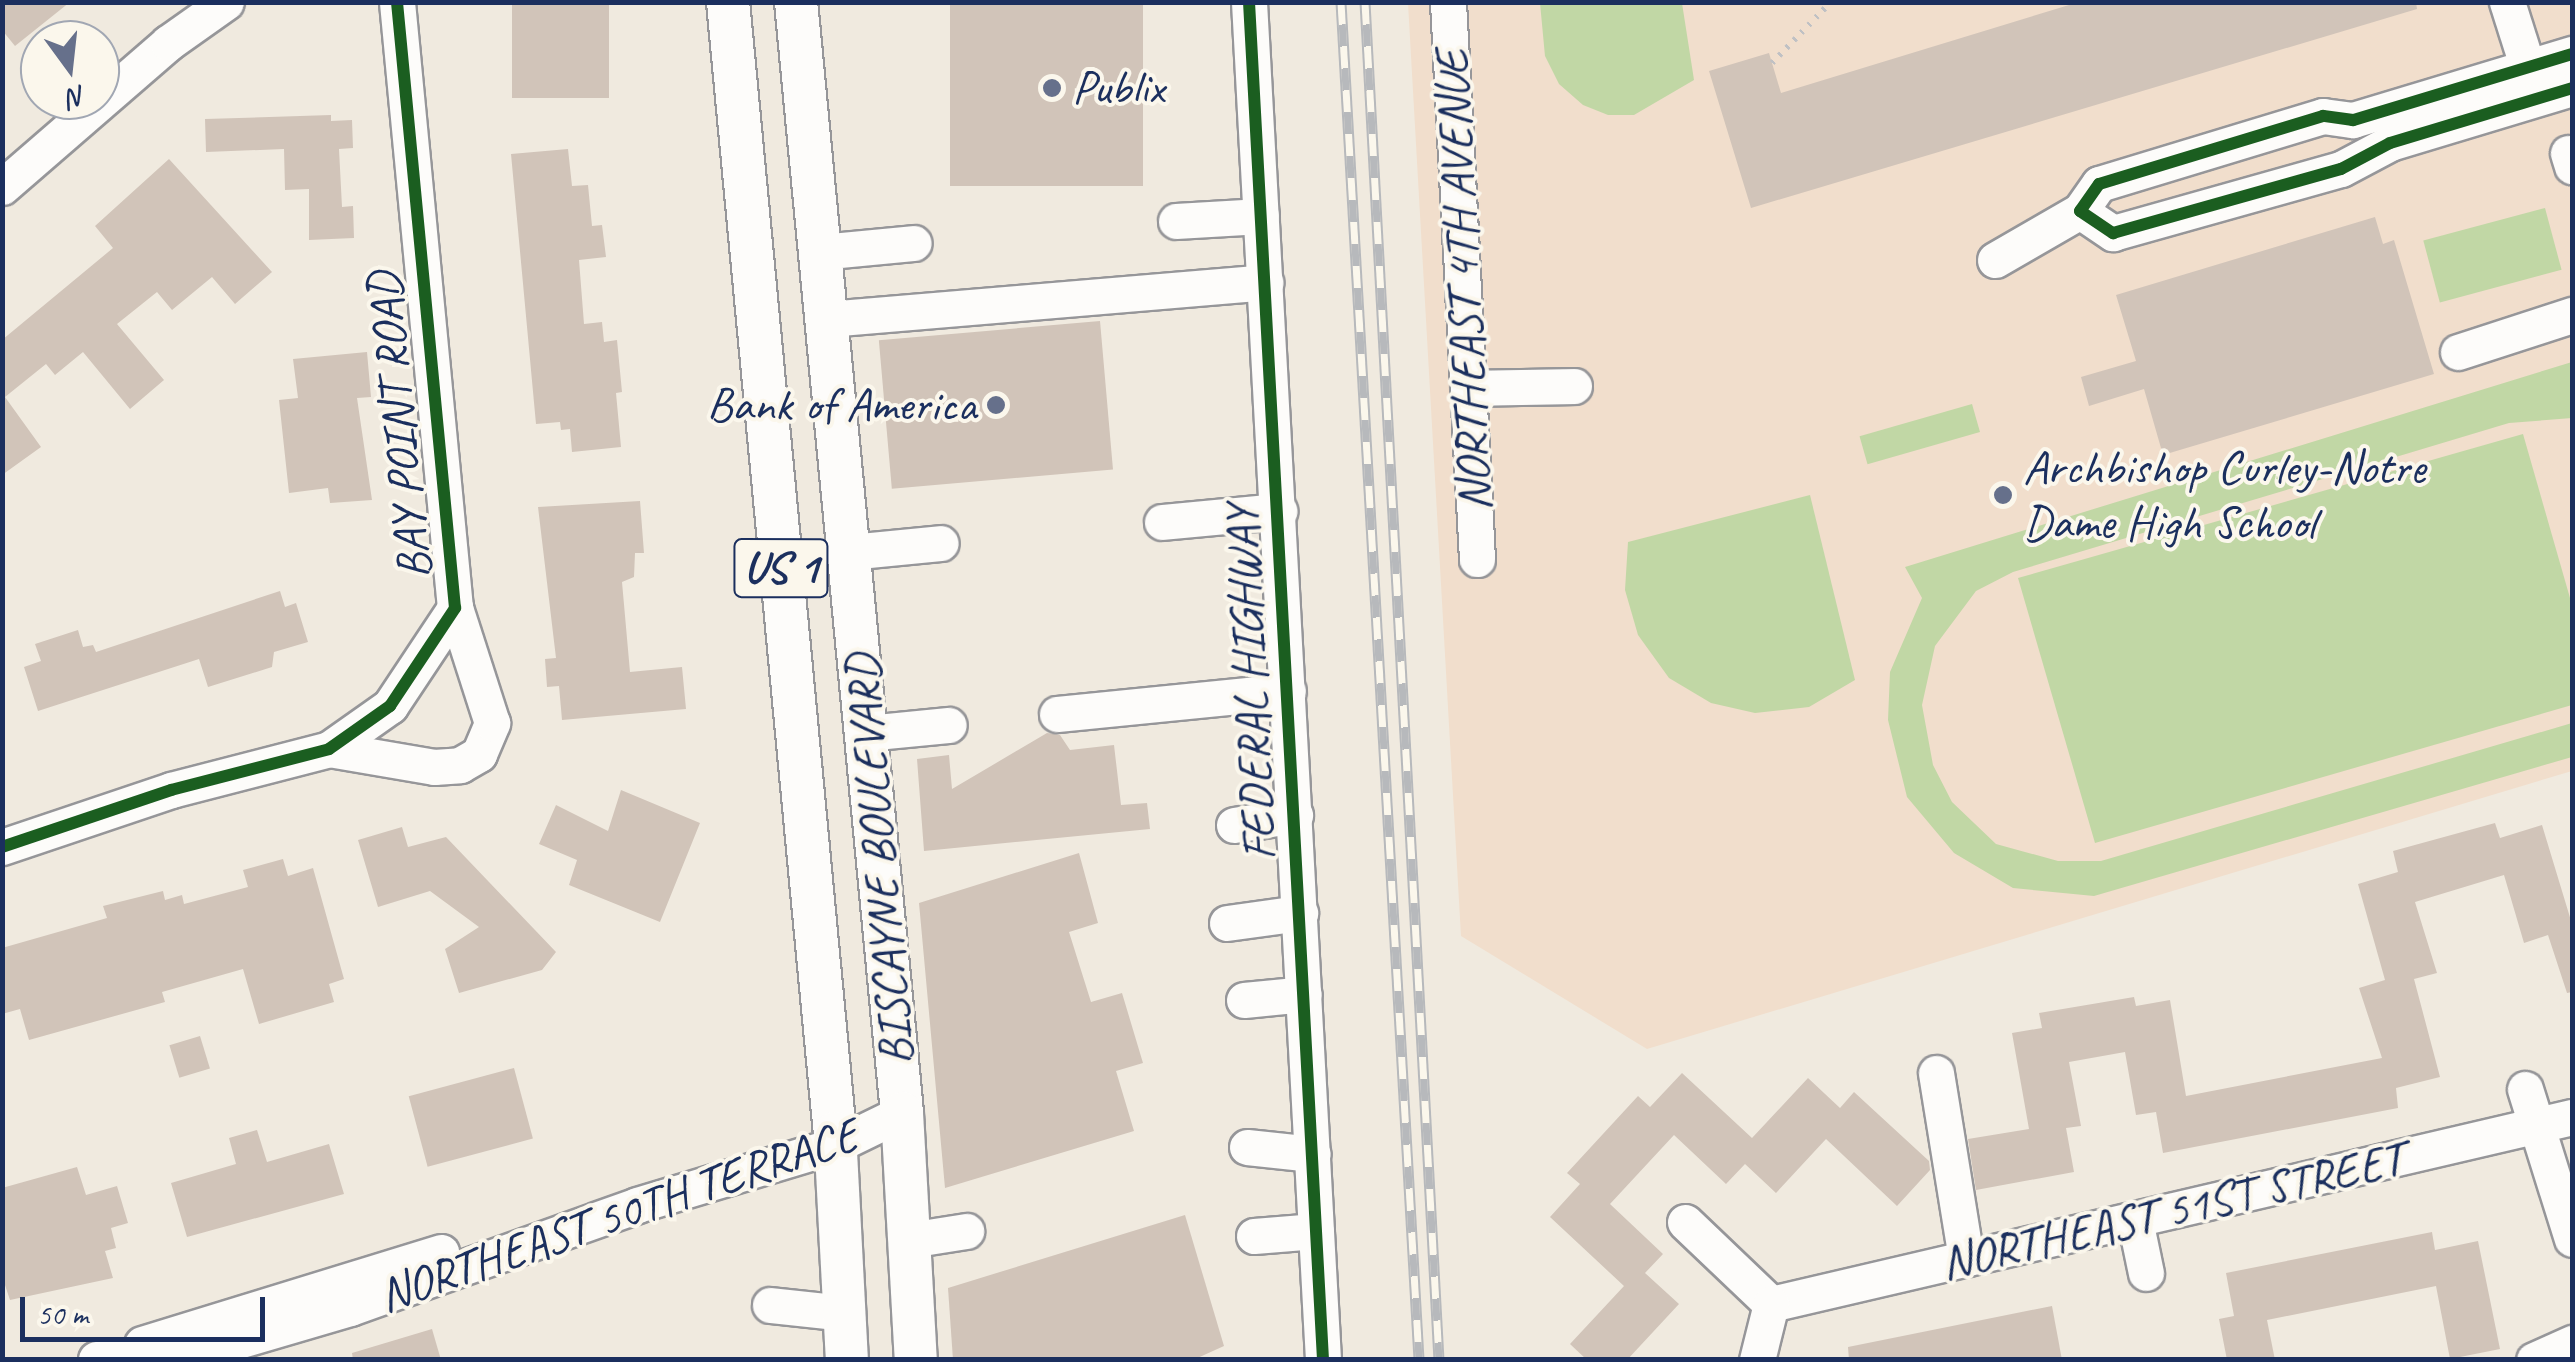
<!DOCTYPE html>
<html>
<head>
<meta charset="utf-8">
<style>
  body { margin:0 }
  #map { position:relative; width:2575px; height:1362px; overflow:hidden; background:#f0eadf; font-family:Caveat,sans-serif }
  div>[style] { position:absolute }
  [style*='--x'] { left:calc(var(--x)*1px); top:calc(var(--y)*1px); width:calc(var(--w)*1px); rotate:calc(var(--a)*1deg) }
  .built>* { inset:0; background:#f1decc }
  .green>* { inset:0; background:#c1d7a5; transform-origin:0 0 }
  .building>* { inset:0; background:#d1c4b9; transform-origin:0 0 }
  .path>* { height:6px; margin-top:-3px; transform-origin:0; background:repeating-linear-gradient(90deg,#c0c1c4 0 2.5px,transparent 0 10.5px) }
  .roads { filter:drop-shadow(2px 0 #969699) drop-shadow(-2px 0 #969699) drop-shadow(0 2px #969699) drop-shadow(0 -2px #969699) }
  .minor>* { height:35px; margin:-17.5px; padding:0 17.5px; transform-origin:17.5px; border-radius:17.5px; background:#fdfcfa }
  .major>* { height:42px; margin:-21px; padding:0 21px; transform-origin:21px; border-radius:21px; background:#fdfcfa }
  .rail>* { height:11px; margin-top:-5.5px; transform-origin:0; background:repeating-linear-gradient(90deg,#fbf7ec 0 22px,#b7b9bc 0 44px); box-sizing:border-box; border-block:2px solid #b7b9bc }
  .cycleway>* { height:12px; margin:-6px; padding:0 6px; transform-origin:6px; border-radius:6px; background:#1b5e20 }
  .dots>* { width:28px; height:28px; translate:-50% -50%; box-sizing:border-box; border:5px solid #fbf7ec; border-radius:50% }
  span { translate:-50% -50%; white-space:nowrap; text-align:center; line-height:1.15; -webkit-text-stroke:8px #fbf7ec; paint-order:stroke }
  .shield-label span { padding:2px 8px; background:#fbf7ec; border:2px solid; border-radius:8px; -webkit-text-stroke-width:0 }
  .shield-label { font-size:45px; color:#1b2f5e; font-weight:700 }
  .poi-label { font-size:48px; color:#1b2f5e }
  .left { translate:0 -50%; text-align:left }
  .right { translate:-100% -50%; text-align:right }
  .street-label { font-size:48px; color:#1b2f5e }
  .frame { position:absolute; inset:0; border:5px solid #1b2f5e; pointer-events:none }
  .north { position:absolute; left:20px; top:20px; width:100px; height:100px; box-sizing:border-box; background:#fbf7ec; border:2px solid #a1a7b3; border-radius:50%; rotate:165deg; font-size:28px; font-weight:700; line-height:40px; text-align:center; color:#1b2f5e }
  .north::after { content:''; display:block; margin:auto; width:35px; height:45px; background:#66708b; clip-path:polygon(50% 0,100% 100%,50% 72%,0 100%) }
  .scale { position:absolute; left:20px; top:1297px; width:245px; height:45px; box-sizing:border-box; border:5px solid #1b2f5e; border-top:0; padding-left:12px; font-size:30px; line-height:35px; white-space:nowrap; color:#1b2f5e; -webkit-text-stroke:8px #fbf7ec; paint-order:stroke }
</style>
</head>
<body>
<div id="map">
  <div class="built">
    <div style="clip-path:polygon(1408px 3px,2572px 3px,2572px 771px,1647px 1049px,1461px 936px)"></div>
  </div>
  <div class="green">
    <div style="clip-path:polygon(1540px 3px,1682px 3px,1694px 80px,1634px 115px,1608px 115px,1583px 105px,1559px 84px,1545px 56px)"></div>
    <div style="left:2545px;top:208px;width:64px;height:126px;rotate:75deg"></div>
    <div style="clip-path:polygon(2572px 362px,2572px 418px,2509px 423px,2013px 572px,1976px 591px,1935px 646px,1922px 705px,1933px 765px,1952px 802px,1996px 844px,2058px 861px,2101px 861px,2572px 723px,2572px 757px,2094px 896px,2013px 888px,1954px 853px,1907px 797px,1888px 720px,1890px 672px,1922px 598px,1905px 567px)"></div>
    <div style="left:1972px;top:404px;width:29px;height:117px;rotate:74deg"></div>
    <div style="clip-path:polygon(2523px 434px,2572px 605px,2572px 705px,2095px 843px,2018px 578px)"></div>
    <div style="clip-path:polygon(1810px 495px,1855px 680px,1809px 707px,1755px 713px,1711px 703px,1669px 678px,1638px 635px,1625px 590px,1628px 542px)"></div>
  </div>
  <div class="building">
    <div style="clip-path:polygon(2px 2px,70px 2px,15px 46px,2px 30px)"></div>
    <div style="left:512px;top:2px;width:97px;height:96px"></div>
    <div style="left:950px;top:2px;width:193px;height:184px"></div>
    <div style="clip-path:polygon(2079px 2px,2416px 2px,2417px 9px,1751px 208px,1709px 71px,1769px 53px,1781px 93px)"></div>
    <div style="clip-path:polygon(331px 115px,331px 121px,352px 120px,353px 148px,339px 149px,342px 207px,353px 206px,354px 238px,309px 240px,309px 189px,285px 190px,284px 149px,206px 152px,205px 119px)"></div>
    <div style="clip-path:polygon(568px 149px,572px 186px,588px 185px,592px 226px,602px 225px,606px 257px,579px 260px,584px 324px,602px 322px,604px 342px,617px 340px,622px 392px,616px 393px,621px 447px,572px 452px,570px 429px,561px 430px,560px 422px,536px 424px,511px 154px)"></div>
    <div style="clip-path:polygon(169px 159px,272px 272px,235px 304px,212px 277px,172px 310px,157px 292px,117px 324px,164px 380px,130px 409px,83px 352px,55px 375px,46px 364px,5px 397px,41px 447px,2px 475px,2px 340px,113px 248px,95px 226px)"></div>
    <div style="clip-path:polygon(2375px 217px,2383px 244px,2394px 240px,2434px 374px,2163px 455px,2144px 389px,2089px 406px,2081px 377px,2136px 361px,2116px 295px)"></div>
    <div style="left:1100px;top:321px;width:149px;height:222px;rotate:85deg"></div>
    <div style="clip-path:polygon(367px 352px,371px 397px,357px 398px,372px 500px,330px 503px,328px 488px,289px 493px,279px 400px,298px 398px,293px 359px)"></div>
    <div style="clip-path:polygon(640px 501px,644px 553px,635px 553px,634px 577px,622px 582px,630px 672px,682px 667px,686px 709px,562px 720px,559px 686px,547px 687px,545px 659px,556px 658px,538px 507px)"></div>
    <div style="clip-path:polygon(280px 591px,285px 607px,296px 603px,308px 642px,274px 652px,272px 667px,208px 687px,199px 659px,38px 711px,24px 667px,41px 661px,35px 644px,78px 630px,83px 647px,93px 645px,96px 652px)"></div>
    <div style="clip-path:polygon(1047px 733px,1060px 735px,1070px 750px,1114px 745px,1121px 805px,1147px 803px,1150px 829px,924px 851px,917px 759px,949px 755px,952px 789px)"></div>
    <div style="clip-path:polygon(621px 790px,700px 823px,660px 922px,569px 885px,577px 860px,539px 844px,556px 805px,608px 831px)"></div>
    <div style="clip-path:polygon(2495px 823px,2500px 838px,2542px 825px,2572px 924px,2572px 992px,2567px 993px,2548px 935px,2524px 943px,2504px 875px,2415px 902px,2437px 973px,2414px 979px,2440px 1077px,2396px 1088px,2398px 1108px,2163px 1153px,2156px 1112px,2136px 1115px,2125px 1052px,2069px 1062px,2081px 1126px,2066px 1128px,2074px 1172px,1976px 1190px,1968px 1139px,2029px 1129px,2012px 1033px,2042px 1028px,2039px 1013px,2134px 997px,2136px 1006px,2170px 1000px,2186px 1096px,2382px 1058px,2359px 988px,2385px 980px,2358px 884px,2398px 872px,2393px 851px)"></div>
    <div style="clip-path:polygon(402px 827px,408px 847px,446px 837px,556px 952px,542px 970px,459px 993px,445px 949px,479px 927px,430px 891px,378px 907px,358px 840px)"></div>
    <div style="clip-path:polygon(1079px 853px,1098px 923px,1069px 932px,1091px 1002px,1122px 993px,1143px 1063px,1116px 1071px,1134px 1131px,945px 1188px,919px 903px)"></div>
    <div style="clip-path:polygon(283px 859px,288px 876px,313px 868px,344px 979px,329px 984px,334px 1002px,259px 1024px,243px 969px,162px 992px,165px 1002px,29px 1040px,20px 1009px,2px 1014px,2px 948px,107px 918px,103px 906px,163px 891px,165px 900px,182px 895px,184px 904px,248px 887px,243px 870px)"></div>
    <div style="left:200px;top:1036px;width:34px;height:32px;rotate:73deg"></div>
    <div style="left:514px;top:1068px;width:73px;height:109px;rotate:75deg"></div>
    <div style="clip-path:polygon(1682px 1073px,1752px 1138px,1808px 1078px,1840px 1108px,1854px 1092px,1929px 1161px,1930px 1170px,1897px 1206px,1826px 1139px,1776px 1193px,1745px 1164px,1726px 1184px,1674px 1135px,1610px 1204px,1663px 1254px,1645px 1273px,1679px 1304px,1627px 1360px,1587px 1360px,1570px 1344px,1624px 1286px,1550px 1217px,1580px 1184px,1567px 1173px,1638px 1096px,1650px 1107px)"></div>
    <div style="clip-path:polygon(257px 1130px,267px 1162px,329px 1144px,344px 1194px,187px 1237px,171px 1183px,236px 1164px,229px 1138px)"></div>
    <div style="clip-path:polygon(77px 1167px,86px 1195px,117px 1186px,128px 1223px,111px 1228px,116px 1248px,105px 1251px,113px 1278px,10px 1300px,2px 1276px,2px 1188px)"></div>
    <div style="clip-path:polygon(1185px 1215px,1224px 1346px,1193px 1360px,953px 1360px,948px 1288px)"></div>
    <div style="clip-path:polygon(2432px 1232px,2435px 1250px,2478px 1241px,2500px 1349px,2450px 1359px,2436px 1286px,2267px 1320px,2275px 1360px,2227px 1360px,2219px 1319px,2234px 1316px,2226px 1273px)"></div>
    <div style="clip-path:polygon(2052px 1306px,2062px 1360px,1849px 1360px,1848px 1347px)"></div>
    <div style="clip-path:polygon(432px 1329px,441px 1360px,353px 1360px,352px 1353px)"></div>
  </div>
  <div class="path">
    <div style="--x:1772;--y:63;--w:85;--a:-46"></div>
  </div>
  <div class="roads">
    <div class="minor">
      <div style="--x:1249;--y:2;--w:1360;--a:86.88"></div>
      <div style="--x:1448;--y:2;--w:558;--a:87.02"></div>
      <div style="--x:2507;--y:2;--w:89;--a:72.4"></div>
      <div style="--x:2568;--y:153;--w:14;--a:73"></div>
      <div style="--x:2;--y:187;--w:220;--a:-40.9"></div>
      <div style="--x:168;--y:43;--w:71;--a:-35.3"></div>
      <div style="--x:2080;--y:211;--w:40;--a:34"></div>
      <div style="--x:2113;--y:233;--w:237;--a:-15.7"></div>
      <div style="--x:2341;--y:169;--w:55;--a:-28"></div>
      <div style="--x:2390;--y:143;--w:190;--a:-16.8"></div>
      <div style="--x:1176;--y:221;--w:85;--a:-3.4"></div>
      <div style="--x:820;--y:252;--w:94;--a:-5.5"></div>
      <div style="--x:1995;--y:260;--w:98;--a:-30"></div>
      <div style="--x:2080;--y:211;--w:33;--a:-55"></div>
      <div style="--x:2099;--y:184;--w:234;--a:-16.9"></div>
      <div style="--x:2323;--y:116;--w:30;--a:8"></div>
      <div style="--x:2353;--y:120;--w:229;--a:-16.8"></div>
      <div style="--x:827;--y:319;--w:440;--a:-4.8"></div>
      <div style="--x:2458;--y:352;--w:120;--a:-18"></div>
      <div style="--x:1468;--y:388;--w:106;--a:-1.1"></div>
      <div style="--x:1162;--y:522;--w:118;--a:-5.4"></div>
      <div style="--x:850;--y:552;--w:91;--a:-5.6"></div>
      <div style="--x:1057;--y:714;--w:232;--a:-5.7"></div>
      <div style="--x:867;--y:733;--w:82;--a:-5.6"></div>
      <div style="--x:329;--y:749;--w:107;--a:9.7"></div>
      <div style="--x:434;--y:767;--w:26;--a:-4"></div>
      <div style="--x:460;--y:765;--w:22;--a:-30"></div>
      <div style="--x:479;--y:754;--w:34;--a:-67"></div>
      <div style="--x:492;--y:723;--w:121;--a:-107.8"></div>
      <div style="--x:1234;--y:825;--w:62;--a:-9.3"></div>
      <div style="--x:2;--y:847;--w:178;--a:-18.6"></div>
      <div style="--x:171;--y:790;--w:163;--a:-14.5"></div>
      <div style="--x:329;--y:749;--w:75;--a:-35.2"></div>
      <div style="--x:390;--y:706;--w:118;--a:-56.4"></div>
      <div style="--x:455;--y:608;--w:609;--a:-95.47"></div>
      <div style="--x:1227;--y:923;--w:74;--a:-7.8"></div>
      <div style="--x:1244;--y:1000;--w:60;--a:-5.7"></div>
      <div style="--x:1936;--y:1073;--w:188;--a:80.8"></div>
      <div style="--x:2525;--y:1089;--w:157;--a:72.6"></div>
      <div style="--x:1247;--y:1147;--w:66;--a:6.1"></div>
      <div style="--x:2135;--y:1220;--w:54;--a:78.3"></div>
      <div style="--x:1685;--y:1222;--w:119;--a:43.6"></div>
      <div style="--x:1254;--y:1236;--w:62;--a:-4.6"></div>
      <div style="--x:909;--y:1240;--w:58;--a:-9"></div>
      <div style="--x:1771;--y:1304;--w:823;--a:-13.14"></div>
      <div style="--x:770;--y:1305;--w:75;--a:6.1"></div>
      <div style="--x:142;--y:1344;--w:313;--a:-17.1"></div>
      <div style="--x:96;--y:1359;--w:94;--a:-2.4"></div>
      <div style="--x:190;--y:1355;--w:167;--a:-16.4"></div>
      <div style="--x:350;--y:1308;--w:305;--a:-19.7"></div>
      <div style="--x:637;--y:1205;--w:208;--a:-16.8"></div>
      <div style="--x:836;--y:1145;--w:73;--a:-25.9"></div>
      <div style="--x:1757;--y:1360;--w:58;--a:-76"></div>
      <div style="--x:2534;--y:1360;--w:42;--a:-24.1"></div>
    </div>
    <div class="major">
      <div style="--x:728;--y:2;--w:1136;--a:84.6"></div>
      <div style="--x:835;--y:1133;--w:227;--a:87"></div>
      <div style="--x:796;--y:2;--w:1116;--a:84.55"></div>
      <div style="--x:902;--y:1113;--w:247;--a:86.8"></div>
    </div>
  </div>
  <div class="rail">
    <div style="--x:1341;--y:2;--w:1360;--a:86.71"></div>
    <div style="--x:1365;--y:2;--w:1360;--a:86.88"></div>
  </div>
  <div class="cycleway">
    <div style="--x:1249;--y:2;--w:1360;--a:86.88"></div>
    <div style="--x:2572;--y:54;--w:229;--a:163.2"></div>
    <div style="--x:2353;--y:120;--w:30;--a:-172"></div>
    <div style="--x:2323;--y:116;--w:234;--a:163.1"></div>
    <div style="--x:2099;--y:184;--w:33;--a:125"></div>
    <div style="--x:2080;--y:211;--w:40;--a:34"></div>
    <div style="--x:2113;--y:233;--w:237;--a:-15.7"></div>
    <div style="--x:2341;--y:169;--w:55;--a:-28"></div>
    <div style="--x:2390;--y:143;--w:190;--a:-16.8"></div>
    <div style="--x:2;--y:847;--w:178;--a:-18.6"></div>
    <div style="--x:171;--y:790;--w:163;--a:-14.5"></div>
    <div style="--x:329;--y:749;--w:75;--a:-35.2"></div>
    <div style="--x:390;--y:706;--w:118;--a:-56.4"></div>
    <div style="--x:455;--y:608;--w:609;--a:-95.47"></div>
  </div>
  <div class="dots">
    <div style="left:1052px;top:88px;background:#66708b"></div>
    <div style="left:996px;top:405px;background:#66708b"></div>
    <div style="left:2003px;top:495px;background:#66708b"></div>
  </div>
  <div class="shield-label">
    <span style="left:781px;top:568px">US 1</span>
  </div>
  <div class="poi-label">
    <span class="left" style="left:1072px;top:88px">Publix</span>
    <span class="right" style="left:976px;top:405px">Bank of America</span>
    <span class="left" style="left:2023px;top:495px">Archbishop Curley-Notre<br>Dame High School</span>
  </div>
  <div class="street-label">
    <span style="left:1463px;top:281px;rotate:-93deg">NORTHEAST 4TH AVENUE</span>
    <span style="left:399px;top:426px;rotate:-96deg">BAY POINT ROAD</span>
    <span style="left:1250px;top:683px;rotate:-93deg">FEDERAL HIGHWAY</span>
    <span style="left:879px;top:860px;rotate:-95deg">BISCAYNE BOULEVARD</span>
    <span style="left:2172px;top:1211px;rotate:-13deg">NORTHEAST 51ST STREET</span>
    <span style="left:618px;top:1215px;rotate:-19deg">NORTHEAST 50TH TERRACE</span>
  </div>
  <div class="frame"></div>
  <div class="north">N</div>
  <div class="scale">50 m</div>
</div>
</body>
</html>
